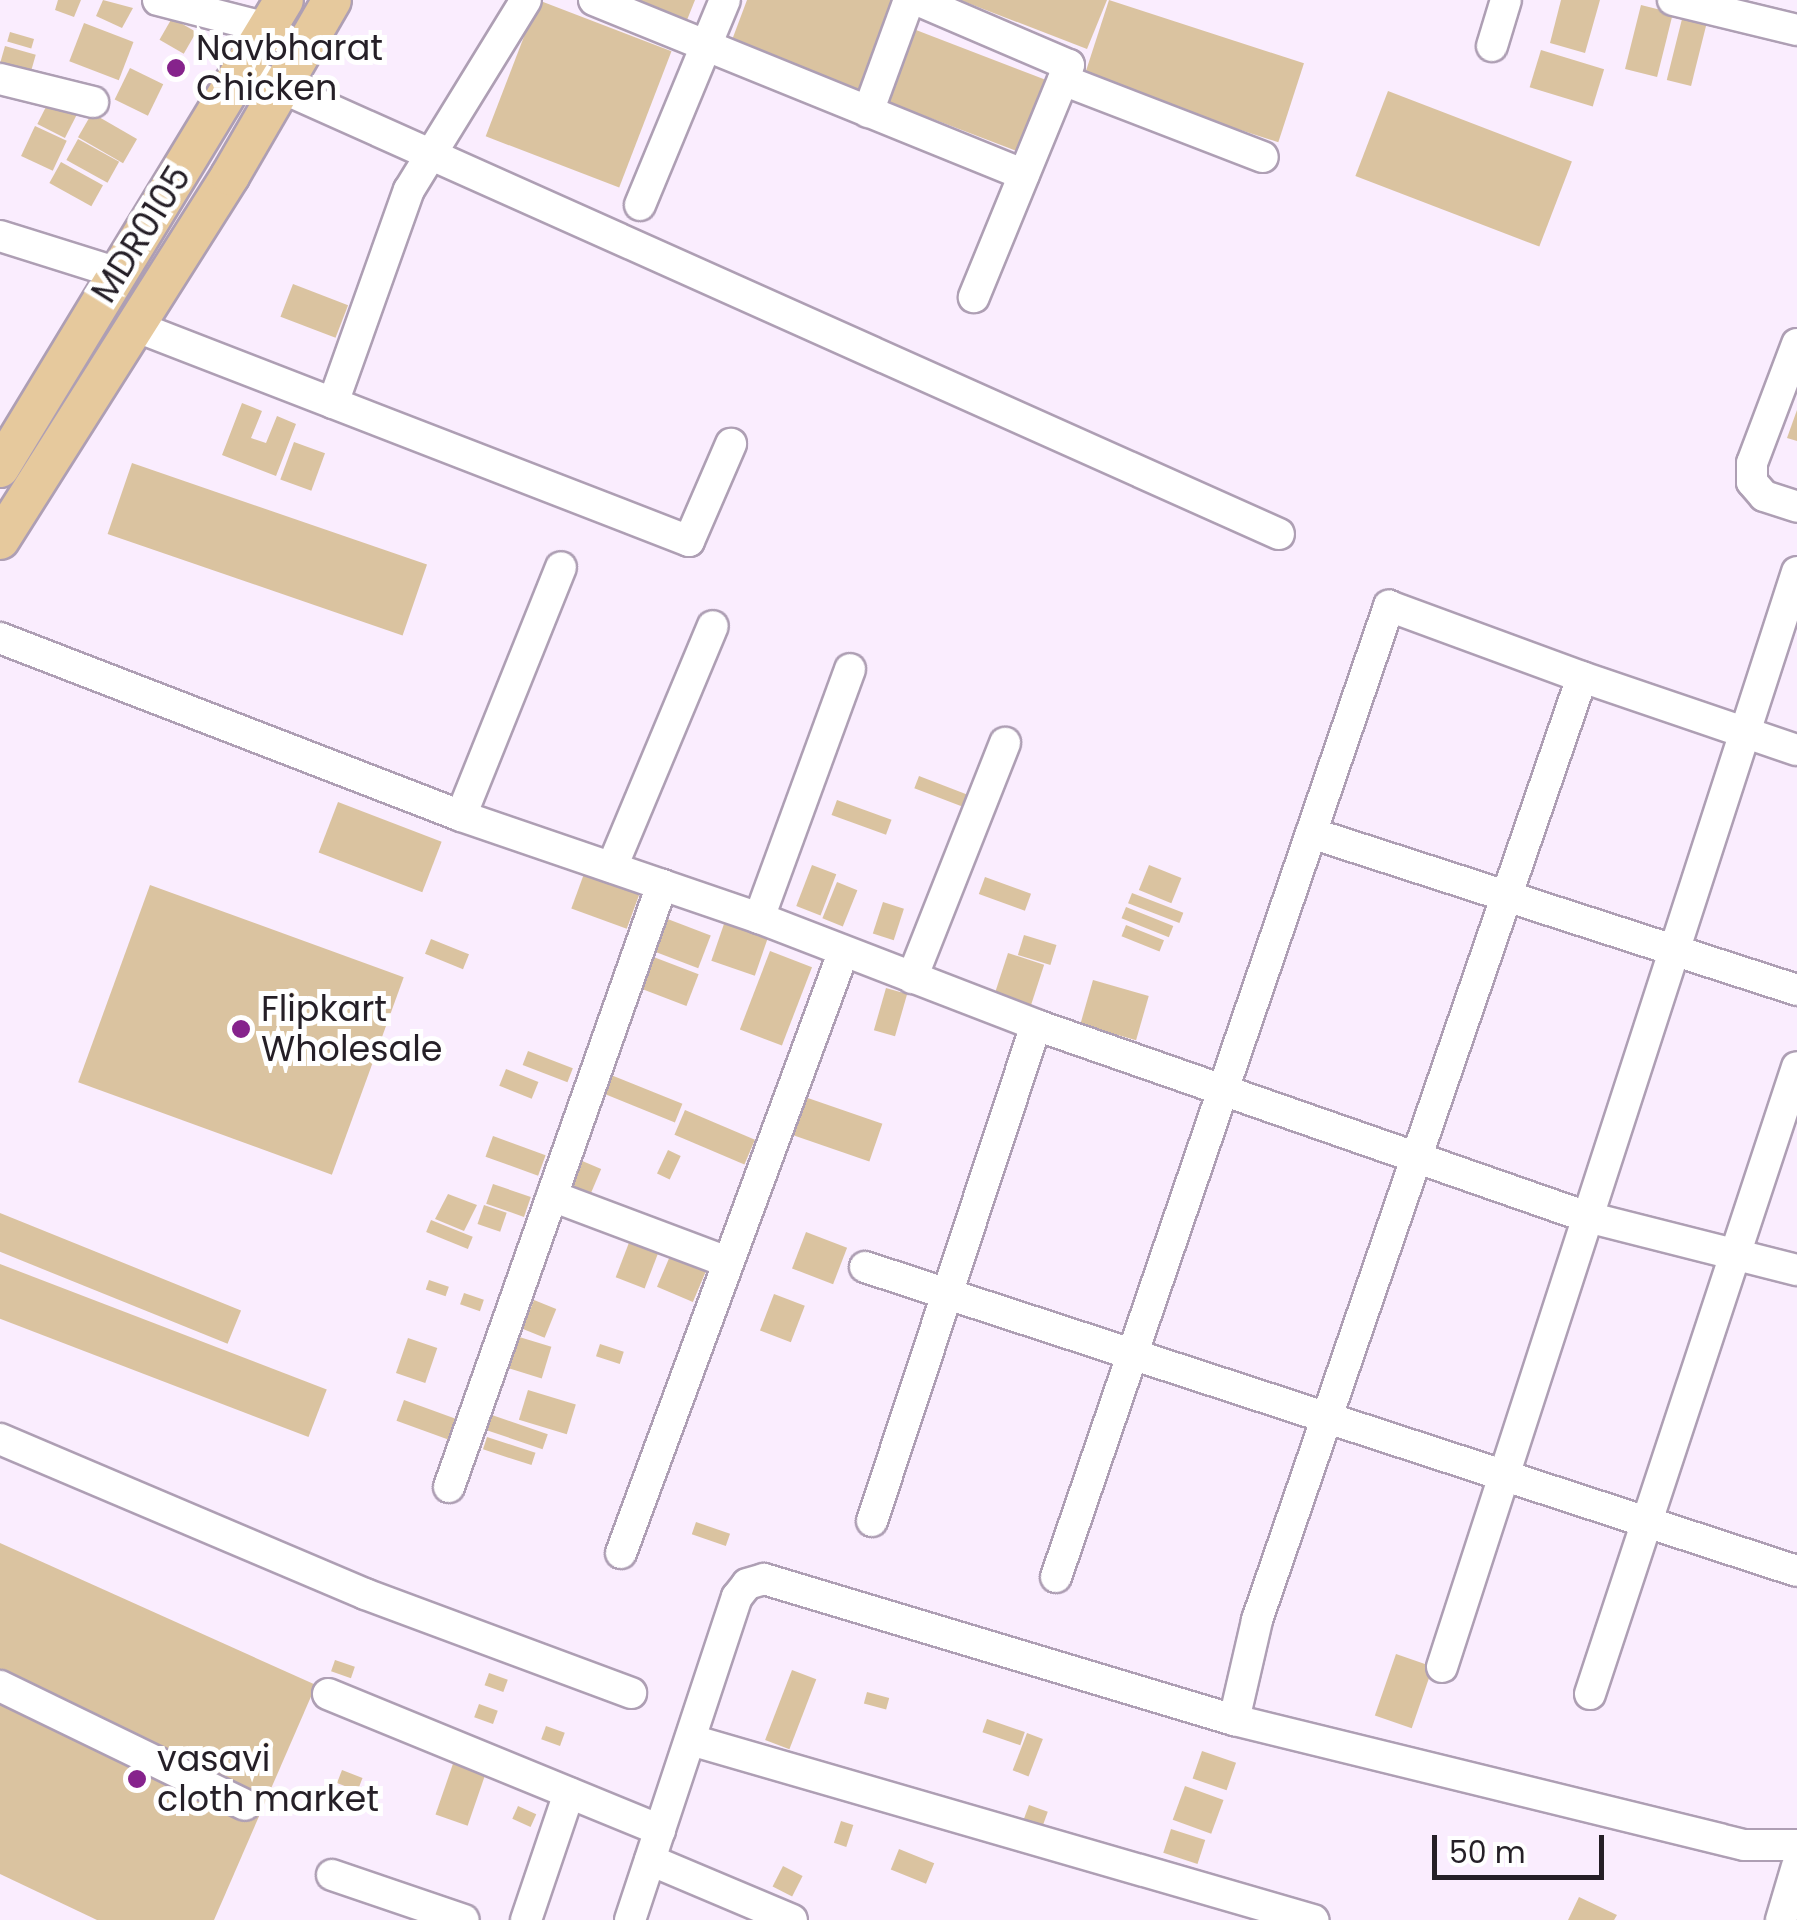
<!DOCTYPE html>
<html>
<head>
<meta charset="utf-8">
<style>
  body { margin:0 }
  #map { position:relative; width:1797px; height:1920px; overflow:hidden; background:#faedfe; font-family:Poppins,sans-serif }
  div>[style] { position:absolute }
  [style*='--x'] { left:calc(var(--x)*1px); top:calc(var(--y)*1px); width:calc(var(--w)*1px); rotate:calc(var(--a)*1deg) }
  .building>* { inset:0; background:#dac3a0; transform-origin:0 0 }
  .roads { filter:drop-shadow(2px 0 #ae9fb4) drop-shadow(-2px 0 #ae9fb4) drop-shadow(0 2px #ae9fb4) drop-shadow(0 -2px #ae9fb4) }
  .minor>* { height:30px; margin:-15px; padding:0 15px; transform-origin:15px; border-radius:15px; background:#fff }
  .major>* { height:38px; margin:-19px; padding:0 19px; transform-origin:19px; border-radius:19px; background:#e6c99d }
  .dots>* { width:28px; height:28px; translate:-50% -50%; box-sizing:border-box; border:5px solid #fff; border-radius:50% }
  span { translate:-50% -50%; white-space:nowrap; text-align:center; line-height:1.15; -webkit-text-stroke:10px #fff; paint-order:stroke }
  .poi-label { font-size:35px; color:#251f27 }
  .left { translate:0 -50%; text-align:left }
  .street-label { font-size:35px; color:#251f27 }
  .scale { position:absolute; left:1432px; top:1835px; width:172px; height:45px; box-sizing:border-box; border:5px solid #251f27; border-top:0; padding-left:12px; font-size:30px; line-height:35px; white-space:nowrap; color:#251f27; -webkit-text-stroke:8px #fff; paint-order:stroke }
</style>
</head>
<body>
<div id="map">
  <div class="building">
    <div style="clip-path:polygon(58px 0,81px 0,74px 17px,55px 10px)"></div>
    <div style="clip-path:polygon(103px 0,133px 8px,122px 28px,96px 16px)"></div>
    <div style="left:538px;top:0;width:143px;height:146px;rotate:21deg"></div>
    <div style="clip-path:polygon(638px 0,695px 0,687px 20px)"></div>
    <div style="clip-path:polygon(747px 0,891px 0,898px 3px,863px 91px,732px 40px)"></div>
    <div style="clip-path:polygon(960px 0,1107px 0,1087px 49px)"></div>
    <div style="left:1109px;top:0;width:205px;height:83px;rotate:18deg"></div>
    <div style="clip-path:polygon(1561px 0,1600px 0,1585px 53px,1550px 43px)"></div>
    <div style="left:1641px;top:5px;width:33px;height:66px;rotate:14deg"></div>
    <div style="left:1683px;top:15px;width:25px;height:67px;rotate:14deg"></div>
    <div style="left:172px;top:18px;width:28px;height:25px;rotate:30deg"></div>
    <div style="left:84px;top:23px;width:53px;height:41px;rotate:21deg"></div>
    <div style="left:916px;top:30px;width:138px;height:77px;rotate:21deg"></div>
    <div style="left:10px;top:32px;width:25px;height:10px;rotate:16deg"></div>
    <div style="left:5px;top:46px;width:32px;height:21px;rotate:16deg"></div>
    <div style="left:1541px;top:50px;width:66px;height:39px;rotate:17deg"></div>
    <div style="left:130px;top:68px;width:37px;height:35px;rotate:26deg"></div>
    <div style="left:1388px;top:91px;width:197px;height:91px;rotate:21deg"></div>
    <div style="left:50px;top:99px;width:31px;height:28px;rotate:27deg"></div>
    <div style="left:92px;top:113px;width:52px;height:28px;rotate:30deg"></div>
    <div style="left:35px;top:126px;width:35px;height:33px;rotate:25deg"></div>
    <div style="left:78px;top:139px;width:47px;height:24px;rotate:29deg"></div>
    <div style="left:61px;top:162px;width:48px;height:24px;rotate:29deg"></div>
    <div style="left:293px;top:284px;width:59px;height:35px;rotate:21deg"></div>
    <div style="clip-path:polygon(242px 403px,262px 411px,251px 438px,266px 443px,277px 416px,296px 424px,276px 476px,222px 455px)"></div>
    <div style="clip-path:polygon(1797px 410px,1797px 441px,1787px 438px)"></div>
    <div style="left:294px;top:442px;width:33px;height:40px;rotate:20deg"></div>
    <div style="left:132px;top:463px;width:312px;height:75px;rotate:19deg"></div>
    <div style="left:919px;top:776px;width:59px;height:13px;rotate:21deg"></div>
    <div style="left:837px;top:800px;width:58px;height:16px;rotate:20deg"></div>
    <div style="left:338px;top:802px;width:111px;height:54px;rotate:21deg"></div>
    <div style="left:812px;top:865px;width:26px;height:44px;rotate:21deg"></div>
    <div style="left:1149px;top:865px;width:35px;height:27px;rotate:22deg"></div>
    <div style="left:585px;top:871px;width:59px;height:40px;rotate:20deg"></div>
    <div style="left:985px;top:877px;width:49px;height:18px;rotate:20deg"></div>
    <div style="left:837px;top:882px;width:22px;height:39px;rotate:22deg"></div>
    <div style="left:150px;top:885px;width:270px;height:210px;rotate:20deg"></div>
    <div style="left:1132px;top:893px;width:55px;height:11px;rotate:21deg"></div>
    <div style="left:883px;top:902px;width:22px;height:33px;rotate:18deg"></div>
    <div style="left:1126px;top:907px;width:51px;height:12px;rotate:22deg"></div>
    <div style="left:665px;top:918px;width:49px;height:35px;rotate:21deg"></div>
    <div style="left:725px;top:921px;width:46px;height:42px;rotate:19deg"></div>
    <div style="left:1126px;top:925px;width:41px;height:12px;rotate:22deg"></div>
    <div style="left:1024px;top:935px;width:34px;height:21px;rotate:17deg"></div>
    <div style="left:431px;top:939px;width:41px;height:16px;rotate:22deg"></div>
    <div style="left:770px;top:951px;width:45px;height:84px;rotate:21deg"></div>
    <div style="left:1008px;top:953px;width:38px;height:49px;rotate:18deg"></div>
    <div style="left:651px;top:956px;width:51px;height:34px;rotate:21deg"></div>
    <div style="left:1093px;top:980px;width:58px;height:46px;rotate:16deg"></div>
    <div style="left:886px;top:988px;width:22px;height:44px;rotate:16deg"></div>
    <div style="left:528px;top:1051px;width:48px;height:15px;rotate:21deg"></div>
    <div style="left:506px;top:1069px;width:35px;height:18px;rotate:22deg"></div>
    <div style="left:611px;top:1075px;width:77px;height:20px;rotate:22deg"></div>
    <div style="left:802px;top:1096px;width:85px;height:40px;rotate:19deg"></div>
    <div style="left:685px;top:1110px;width:76px;height:27px;rotate:23deg"></div>
    <div style="left:493px;top:1136px;width:56px;height:22px;rotate:20deg"></div>
    <div style="left:668px;top:1150px;width:14px;height:26px;rotate:25deg"></div>
    <div style="left:580px;top:1160px;width:23px;height:28px;rotate:23deg"></div>
    <div style="left:493px;top:1184px;width:40px;height:21px;rotate:19deg"></div>
    <div style="clip-path:polygon(448px 1194px,477px 1205px,464px 1231px,435px 1219px)"></div>
    <div style="left:484px;top:1205px;width:24px;height:20px;rotate:19deg"></div>
    <div style="left:0;top:1213px;width:260px;height:36px;rotate:22deg"></div>
    <div style="left:431px;top:1220px;width:45px;height:13px;rotate:22deg"></div>
    <div style="left:806px;top:1232px;width:44px;height:39px;rotate:21deg"></div>
    <div style="left:630px;top:1240px;width:31px;height:40px;rotate:21deg"></div>
    <div style="left:673px;top:1249px;width:39px;height:41px;rotate:23deg"></div>
    <div style="left:0;top:1264px;width:350px;height:51px;rotate:21deg"></div>
    <div style="left:429px;top:1280px;width:21px;height:10px;rotate:19deg"></div>
    <div style="left:464px;top:1293px;width:21px;height:12px;rotate:19deg"></div>
    <div style="left:774px;top:1294px;width:33px;height:39px;rotate:21deg"></div>
    <div style="left:534px;top:1300px;width:24px;height:31px;rotate:22deg"></div>
    <div style="left:516px;top:1336px;width:37px;height:33px;rotate:17deg"></div>
    <div style="left:408px;top:1338px;width:31px;height:37px;rotate:19deg"></div>
    <div style="left:600px;top:1344px;width:25px;height:13px;rotate:18deg"></div>
    <div style="left:528px;top:1390px;width:50px;height:31px;rotate:17deg"></div>
    <div style="left:404px;top:1400px;width:55px;height:22px;rotate:20deg"></div>
    <div style="left:492px;top:1415px;width:59px;height:16px;rotate:19deg"></div>
    <div style="left:487px;top:1437px;width:51px;height:13px;rotate:18deg"></div>
    <div style="left:696px;top:1522px;width:36px;height:13px;rotate:19deg"></div>
    <div style="clip-path:polygon(0 1543px,316px 1685px,214px 1920px,97px 1920px,0 1874px)"></div>
    <div style="left:1396px;top:1654px;width:39px;height:65px;rotate:19deg"></div>
    <div style="left:335px;top:1660px;width:21px;height:12px;rotate:19deg"></div>
    <div style="left:792px;top:1670px;width:26px;height:75px;rotate:21deg"></div>
    <div style="left:489px;top:1673px;width:20px;height:13px;rotate:20deg"></div>
    <div style="left:867px;top:1692px;width:23px;height:12px;rotate:15deg"></div>
    <div style="left:479px;top:1704px;width:20px;height:14px;rotate:20deg"></div>
    <div style="left:987px;top:1719px;width:40px;height:14px;rotate:19deg"></div>
    <div style="left:546px;top:1726px;width:20px;height:14px;rotate:20deg"></div>
    <div style="left:1027px;top:1733px;width:17px;height:40px;rotate:21deg"></div>
    <div style="left:1202px;top:1751px;width:36px;height:29px;rotate:19deg"></div>
    <div style="left:456px;top:1755px;width:34px;height:63px;rotate:19deg"></div>
    <div style="left:342px;top:1770px;width:22px;height:14px;rotate:21deg"></div>
    <div style="left:1185px;top:1786px;width:41px;height:36px;rotate:20deg"></div>
    <div style="left:1029px;top:1805px;width:20px;height:23px;rotate:20deg"></div>
    <div style="left:518px;top:1806px;width:20px;height:14px;rotate:24deg"></div>
    <div style="left:841px;top:1821px;width:13px;height:23px;rotate:18deg"></div>
    <div style="left:1171px;top:1829px;width:36px;height:25px;rotate:18deg"></div>
    <div style="left:899px;top:1849px;width:38px;height:22px;rotate:22deg"></div>
    <div style="left:783px;top:1866px;width:22px;height:23px;rotate:27deg"></div>
    <div style="clip-path:polygon(1579px 1897px,1617px 1915px,1614px 1920px,1568px 1920px)"></div>
  </div>
  <div class="roads">
    <div class="minor">
      <div style="--x:158;--y:0;--w:113;--a:14.4"></div>
      <div style="--x:267;--y:28;--w:42;--a:31.4"></div>
      <div style="--x:594;--y:0;--w:464;--a:22.1"></div>
      <div style="--x:917;--y:0;--w:165;--a:23.2"></div>
      <div style="--x:1069;--y:65;--w:251;--a:112.3"></div>
      <div style="--x:1673;--y:0;--w:128;--a:13.6"></div>
      <div style="--x:1492;--y:46;--w:48;--a:-73.1"></div>
      <div style="--x:242;--y:70;--w:1136;--a:24.11"></div>
      <div style="--x:0;--y:79;--w:96;--a:13.9"></div>
      <div style="--x:1063;--y:80;--w:214;--a:21.1"></div>
      <div style="--x:868;--y:112;--w:119;--a:-69.9"></div>
      <div style="--x:640;--y:205;--w:222;--a:-67.5"></div>
      <div style="--x:0;--y:236;--w:124;--a:17.4"></div>
      <div style="--x:137;--y:327;--w:592;--a:21.19"></div>
      <div style="--x:689;--y:541;--w:106;--a:-66.6"></div>
      <div style="--x:1797;--y:344;--w:127;--a:110.7"></div>
      <div style="--x:1752;--y:463;--w:19;--a:90"></div>
      <div style="--x:1752;--y:482;--w:18;--a:49"></div>
      <div style="--x:1764;--y:496;--w:35;--a:18"></div>
      <div style="--x:333;--y:403;--w:226;--a:-70.4"></div>
      <div style="--x:409;--y:190;--w:223;--a:-58.4"></div>
      <div style="--x:0;--y:638;--w:494;--a:21.1"></div>
      <div style="--x:461;--y:816;--w:315;--a:18.9"></div>
      <div style="--x:759;--y:918;--w:297;--a:21.1"></div>
      <div style="--x:1036;--y:1025;--w:583;--a:19.21"></div>
      <div style="--x:1587;--y:1217;--w:217;--a:14.2"></div>
      <div style="--x:461;--y:816;--w:268;--a:-68.1"></div>
      <div style="--x:1311;--y:833;--w:511;--a:17.9"></div>
      <div style="--x:612;--y:867;--w:261;--a:-67.3"></div>
      <div style="--x:759;--y:918;--w:265;--a:-69.9"></div>
      <div style="--x:912;--y:978;--w:253;--a:-68.4"></div>
      <div style="--x:552;--y:1196;--w:188;--a:20.6"></div>
      <div style="--x:865;--y:1267;--w:980;--a:18.07"></div>
      <div style="--x:0;--y:1439;--w:397;--a:23"></div>
      <div style="--x:365;--y:1594;--w:284;--a:20.4"></div>
      <div style="--x:449;--y:1487;--w:639;--a:-70.52"></div>
      <div style="--x:872;--y:1521;--w:522;--a:-71.7"></div>
      <div style="--x:621;--y:1553;--w:640;--a:-69.7"></div>
      <div style="--x:1056;--y:1577;--w:1027;--a:-71.07"></div>
      <div style="--x:1389;--y:606;--w:206;--a:20.2"></div>
      <div style="--x:1442;--y:1667;--w:1151;--a:-72.04"></div>
      <div style="--x:0;--y:1686;--w:272;--a:25.9"></div>
      <div style="--x:328;--y:1694;--w:359;--a:22.3"></div>
      <div style="--x:1590;--y:1694;--w:660;--a:-71.73"></div>
      <div style="--x:1234;--y:1720;--w:103;--a:-77"></div>
      <div style="--x:1257;--y:1620;--w:997;--a:-70.98"></div>
      <div style="--x:1582;--y:677;--w:227;--a:18.8"></div>
      <div style="--x:691;--y:1740;--w:648;--a:16.14"></div>
      <div style="--x:650;--y:1860;--w:154;--a:22.9"></div>
      <div style="--x:332;--y:1875;--w:139;--a:18.8"></div>
      <div style="--x:526;--y:1920;--w:134;--a:-71.3"></div>
      <div style="--x:630;--y:1920;--w:340;--a:-71.7"></div>
      <div style="--x:737;--y:1597;--w:16;--a:-52"></div>
      <div style="--x:747;--y:1584;--w:18;--a:-16"></div>
      <div style="--x:764;--y:1579;--w:491;--a:16.7"></div>
      <div style="--x:1234;--y:1720;--w:525;--a:13.77"></div>
      <div style="--x:1744;--y:1845;--w:53;--a:0"></div>
      <div style="--x:1781;--y:1920;--w:56;--a:-73.5"></div>
    </div>
    <div class="major">
      <div style="--x:0;--y:468;--w:547;--a:-58.75"></div>
      <div style="--x:0;--y:540;--w:431;--a:-57.7"></div>
      <div style="--x:230;--y:176;--w:203;--a:-59.9"></div>
    </div>
  </div>
  <div class="dots">
    <div style="left:176px;top:68px;background:#86238c"></div>
    <div style="left:241px;top:1029px;background:#86238c"></div>
    <div style="left:137px;top:1779px;background:#86238c"></div>
  </div>
  <div class="poi-label">
    <span class="left" style="left:196px;top:68px">Navbharat<br>Chicken</span>
    <span class="left" style="left:261px;top:1029px">Flipkart<br>Wholesale</span>
    <span class="left" style="left:157px;top:1779px">vasavi<br>cloth market</span>
  </div>
  <div class="street-label">
    <span style="left:141px;top:234px;rotate:-58deg">MDR0105</span>
  </div>
  <div class="scale">50 m</div>
</div>
</body>
</html>
